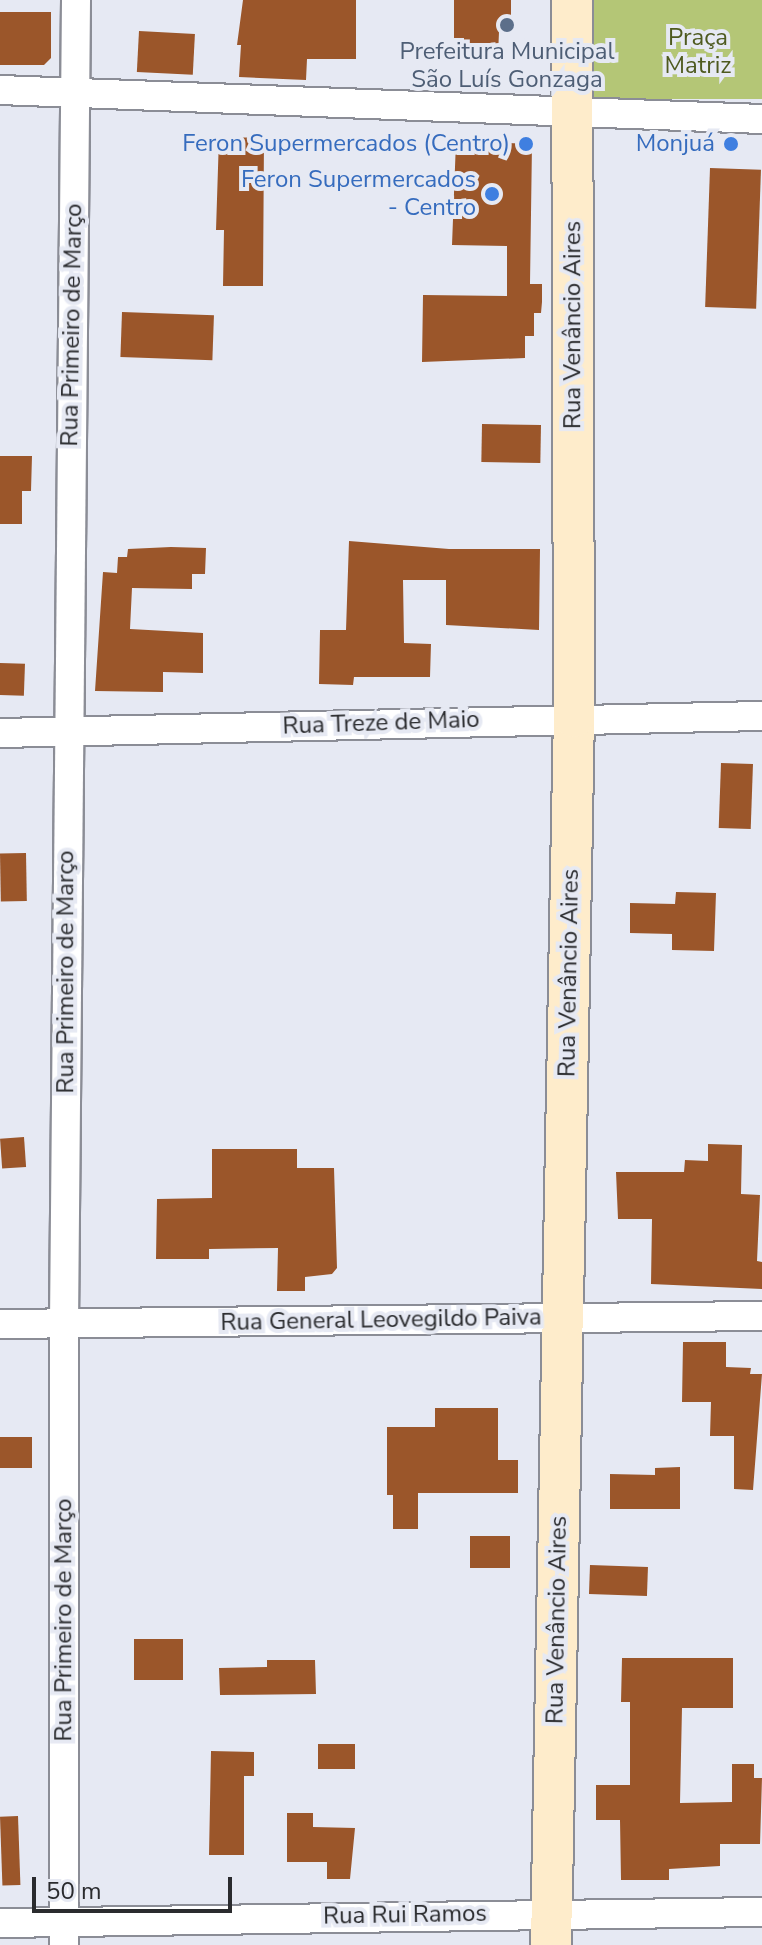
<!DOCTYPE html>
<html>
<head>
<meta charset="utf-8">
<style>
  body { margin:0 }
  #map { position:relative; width:762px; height:1945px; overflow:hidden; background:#e6e9f3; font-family:"Nunito Sans",sans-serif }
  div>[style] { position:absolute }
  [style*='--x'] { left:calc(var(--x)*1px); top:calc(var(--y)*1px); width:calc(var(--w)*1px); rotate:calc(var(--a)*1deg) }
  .green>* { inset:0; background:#b4c676; transform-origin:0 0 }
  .building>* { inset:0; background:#9b562a; transform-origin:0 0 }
  .roads { filter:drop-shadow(2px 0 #8b8d96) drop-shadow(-2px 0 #8b8d96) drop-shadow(0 2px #8b8d96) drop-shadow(0 -2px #8b8d96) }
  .street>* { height:28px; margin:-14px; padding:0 14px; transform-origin:14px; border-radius:14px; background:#fff }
  .secondary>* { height:40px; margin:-20px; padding:0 20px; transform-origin:20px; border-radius:20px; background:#feeccb }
  .dots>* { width:22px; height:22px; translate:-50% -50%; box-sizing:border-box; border:4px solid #e6e9f3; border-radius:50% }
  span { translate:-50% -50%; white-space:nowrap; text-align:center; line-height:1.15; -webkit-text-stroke:8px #e6e9f3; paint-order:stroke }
  .park-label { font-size:24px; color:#4e5a1f }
  .service-label { font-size:24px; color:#4e5e75 }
  .shop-label { font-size:24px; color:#366cbe }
  .right { translate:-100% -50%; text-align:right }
  .street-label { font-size:24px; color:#2a2b2e }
  .scale { position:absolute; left:32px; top:1877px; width:200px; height:36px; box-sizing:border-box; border:4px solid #2a2b2e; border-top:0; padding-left:10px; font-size:24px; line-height:28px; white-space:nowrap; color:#2a2b2e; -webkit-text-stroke:6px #e6e9f3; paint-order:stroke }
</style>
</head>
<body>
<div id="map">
  <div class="green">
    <div style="left:580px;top:0;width:182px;height:99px"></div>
  </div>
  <div class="building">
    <div style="clip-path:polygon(243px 0,356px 0,356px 59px,307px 59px,306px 80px,239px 77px,241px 45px,237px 45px)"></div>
    <div style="clip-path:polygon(454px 0,511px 0,511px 32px,499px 32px,498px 55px,454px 55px)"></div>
    <div style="clip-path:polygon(0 12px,51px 12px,51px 58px,44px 65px,0 65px)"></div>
    <div style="left:139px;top:31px;width:56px;height:41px;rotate:3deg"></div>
    <div style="clip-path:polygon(219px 137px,264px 138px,263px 286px,223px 286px,224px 230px,216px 230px)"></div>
    <div style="clip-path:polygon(456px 141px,532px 144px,530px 284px,542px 284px,542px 302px,541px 313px,534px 313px,534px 336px,525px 336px,525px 358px,422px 362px,423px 295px,507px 296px,507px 246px,452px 245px)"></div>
    <div style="left:710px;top:168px;width:51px;height:139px;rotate:2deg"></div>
    <div style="left:122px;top:312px;width:92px;height:45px;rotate:2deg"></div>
    <div style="left:482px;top:424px;width:59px;height:38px;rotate:1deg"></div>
    <div style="clip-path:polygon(0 456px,32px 456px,31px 491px,22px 491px,22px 524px,0 524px)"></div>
    <div style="clip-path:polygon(349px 541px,449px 549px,540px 549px,539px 630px,446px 625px,446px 580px,403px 580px,404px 643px,431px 644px,430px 677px,354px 677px,353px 685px,319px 684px,320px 630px,346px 630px)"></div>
    <div style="clip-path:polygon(171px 547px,206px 548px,205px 574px,192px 574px,192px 589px,132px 588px,130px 629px,203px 633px,203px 673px,163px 672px,163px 692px,95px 691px,103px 572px,117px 573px,118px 557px,127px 557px,128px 549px)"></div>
    <div style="left:0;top:663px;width:25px;height:32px;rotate:2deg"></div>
    <div style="left:721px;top:763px;width:32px;height:65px;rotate:2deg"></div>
    <div style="left:26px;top:853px;width:48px;height:26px;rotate:89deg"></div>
    <div style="clip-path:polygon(676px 892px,716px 893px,714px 951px,672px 950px,672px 934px,630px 933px,630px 903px,675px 904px)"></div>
    <div style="left:24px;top:1137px;width:30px;height:24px;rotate:86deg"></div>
    <div style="clip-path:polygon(708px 1144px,742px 1145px,741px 1194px,760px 1195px,757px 1261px,762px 1262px,762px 1289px,651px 1284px,652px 1219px,618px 1219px,616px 1172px,684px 1172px,685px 1160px,708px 1161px)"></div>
    <div style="clip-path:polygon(212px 1149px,297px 1149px,297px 1168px,334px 1168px,337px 1268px,332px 1274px,305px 1277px,305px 1291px,277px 1291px,278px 1248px,209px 1249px,209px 1259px,156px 1259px,157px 1199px,212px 1198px)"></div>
    <div style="clip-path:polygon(683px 1342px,726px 1342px,726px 1367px,751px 1368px,750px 1374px,762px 1374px,753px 1490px,734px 1489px,734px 1436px,710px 1436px,711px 1402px,682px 1402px)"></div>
    <div style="clip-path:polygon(435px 1408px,498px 1408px,498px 1460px,518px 1460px,518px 1493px,418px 1493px,418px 1529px,393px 1529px,393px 1495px,387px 1495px,387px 1427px,435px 1427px)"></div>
    <div style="left:0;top:1437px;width:32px;height:31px"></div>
    <div style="clip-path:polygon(680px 1467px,680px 1509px,610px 1509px,610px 1474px,655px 1475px,655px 1468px)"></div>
    <div style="left:470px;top:1536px;width:40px;height:32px"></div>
    <div style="left:590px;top:1565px;width:58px;height:29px;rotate:2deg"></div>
    <div style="left:183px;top:1639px;width:41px;height:49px;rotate:90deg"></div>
    <div style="clip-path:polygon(622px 1658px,733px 1658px,733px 1708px,682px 1708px,680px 1803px,732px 1802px,732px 1764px,754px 1764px,754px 1778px,762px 1778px,760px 1844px,720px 1844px,720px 1866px,669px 1869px,669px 1880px,621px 1880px,620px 1820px,596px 1820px,596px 1785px,630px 1785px,630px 1702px,621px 1702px)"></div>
    <div style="clip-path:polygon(267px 1660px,315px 1660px,316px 1694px,220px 1695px,219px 1668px,267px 1667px)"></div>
    <div style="left:318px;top:1744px;width:37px;height:25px"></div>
    <div style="clip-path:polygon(211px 1751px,254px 1752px,254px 1776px,244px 1776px,244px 1855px,209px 1855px)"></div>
    <div style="clip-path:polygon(287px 1813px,313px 1813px,313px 1827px,355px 1828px,350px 1879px,327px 1879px,327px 1862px,287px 1862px)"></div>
    <div style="left:18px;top:1816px;width:69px;height:18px;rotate:88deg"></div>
  </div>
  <div class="roads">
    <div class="street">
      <div style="--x:0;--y:90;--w:763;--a:2.18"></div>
      <div style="--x:0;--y:733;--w:762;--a:-1.28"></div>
      <div style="--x:0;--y:1324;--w:762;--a:-0.6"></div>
      <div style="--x:0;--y:1923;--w:762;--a:-0.83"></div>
      <div style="--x:64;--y:1945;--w:622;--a:-90"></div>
      <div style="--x:64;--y:1323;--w:1323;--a:-89.48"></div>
    </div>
    <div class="secondary">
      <div style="--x:551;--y:1945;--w:1228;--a:-88.93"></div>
      <div style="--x:574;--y:717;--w:717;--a:-90.16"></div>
    </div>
  </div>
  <div class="dots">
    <div style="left:507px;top:25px;background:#5c6f8a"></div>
    <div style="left:526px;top:144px;background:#3f7fe0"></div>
    <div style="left:731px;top:144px;background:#3f7fe0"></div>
    <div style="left:492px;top:194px;background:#3f7fe0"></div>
  </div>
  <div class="park-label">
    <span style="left:698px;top:52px">Praça<br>Matriz</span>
  </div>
  <div class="service-label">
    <span style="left:507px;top:66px">Prefeitura Municipal<br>São Luís Gonzaga</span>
  </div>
  <div class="shop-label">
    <span class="right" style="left:510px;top:144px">Feron Supermercados (Centro)</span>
    <span class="right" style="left:715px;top:144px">Monjuá</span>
    <span class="right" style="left:476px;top:194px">Feron Supermercados<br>- Centro</span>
  </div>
  <div class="street-label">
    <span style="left:72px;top:325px;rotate:-89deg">Rua Primeiro de Março</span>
    <span style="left:573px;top:325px;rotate:-90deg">Rua Venâncio Aires</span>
    <span style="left:381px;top:723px;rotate:-2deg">Rua Treze de Maio</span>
    <span style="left:66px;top:972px;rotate:-90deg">Rua Primeiro de Março</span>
    <span style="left:569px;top:973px;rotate:-89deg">Rua Venâncio Aires</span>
    <span style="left:381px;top:1320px;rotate:-1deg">Rua General Leovegildo Paiva</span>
    <span style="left:64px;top:1620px;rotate:-90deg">Rua Primeiro de Março</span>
    <span style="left:557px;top:1620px;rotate:-89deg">Rua Venâncio Aires</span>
    <span style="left:405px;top:1915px;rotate:-1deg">Rua Rui Ramos</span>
  </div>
  <div class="scale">50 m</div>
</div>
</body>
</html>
